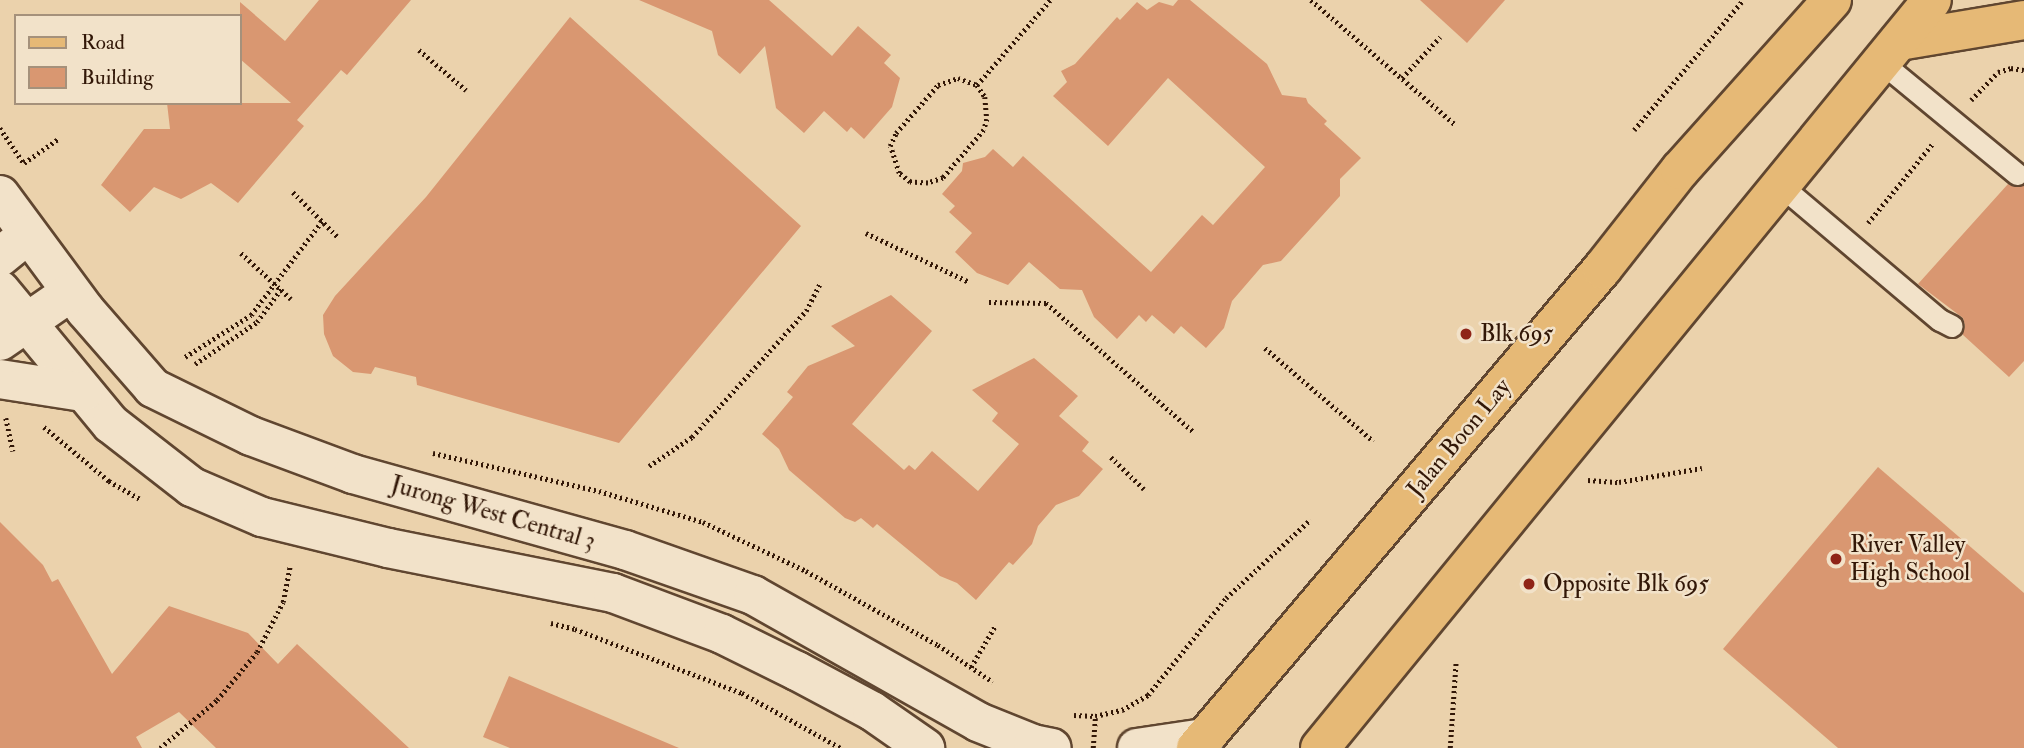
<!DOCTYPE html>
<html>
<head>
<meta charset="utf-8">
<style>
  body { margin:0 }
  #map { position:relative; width:2024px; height:748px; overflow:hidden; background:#ebd2ac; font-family:"IM FELL Double Pica",serif }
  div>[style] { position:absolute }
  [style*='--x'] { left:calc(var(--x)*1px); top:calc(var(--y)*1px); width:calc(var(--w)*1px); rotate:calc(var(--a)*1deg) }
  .building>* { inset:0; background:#d99771 }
  .path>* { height:4.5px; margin-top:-2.25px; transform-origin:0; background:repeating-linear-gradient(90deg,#321707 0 2px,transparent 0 5.5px) }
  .roads { filter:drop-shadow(2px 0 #604630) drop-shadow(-2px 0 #604630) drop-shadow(0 2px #604630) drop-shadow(0 -2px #604630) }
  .lane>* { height:21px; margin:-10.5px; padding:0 10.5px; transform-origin:10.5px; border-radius:10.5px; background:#f2e2c9 }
  .street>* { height:38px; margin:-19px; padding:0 19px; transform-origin:19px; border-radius:19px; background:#f2e2c9 }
  .primary>* { height:38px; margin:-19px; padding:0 19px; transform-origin:19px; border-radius:19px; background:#e6b976 }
  .dots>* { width:19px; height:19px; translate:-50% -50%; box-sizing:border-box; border:4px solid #f2e2c9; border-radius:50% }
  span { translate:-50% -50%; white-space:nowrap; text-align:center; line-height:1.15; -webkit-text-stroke:5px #f2e2c9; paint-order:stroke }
  .poi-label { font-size:24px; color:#321707 }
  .left { translate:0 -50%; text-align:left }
  .street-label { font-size:24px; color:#321707 }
  .legend { position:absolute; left:14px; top:14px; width:228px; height:91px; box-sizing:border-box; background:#f2e2c9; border:2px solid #a5917b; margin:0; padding:9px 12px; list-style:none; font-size:21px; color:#321707 }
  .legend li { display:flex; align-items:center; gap:14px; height:35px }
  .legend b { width:35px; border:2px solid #a5917b }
</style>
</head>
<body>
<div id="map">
  <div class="building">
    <div style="clip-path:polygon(319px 0,411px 0,347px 75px,341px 70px,297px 120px,304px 126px,238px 203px,211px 183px,181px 199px,154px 187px,130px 212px,101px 185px,144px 129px,170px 129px,167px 103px,291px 103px,240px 59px,240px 2px,285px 41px)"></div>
    <div style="clip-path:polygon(639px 0,769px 0,832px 56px,858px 26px,891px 55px,884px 63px,900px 78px,892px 107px,864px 139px,851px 127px,847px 132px,824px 111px,804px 133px,776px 108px,765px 46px,740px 74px,718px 55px,712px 31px)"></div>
    <div style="clip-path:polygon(1178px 0,1190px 0,1267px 64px,1282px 95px,1306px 98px,1308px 103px,1327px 121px,1324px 124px,1361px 158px,1340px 179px,1340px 196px,1281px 261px,1263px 265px,1232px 301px,1224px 328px,1206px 348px,1181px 326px,1174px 334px,1152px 315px,1146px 322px,1139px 315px,1117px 339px,1094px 317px,1082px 290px,1060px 289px,1029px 262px,1008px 285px,977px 273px,955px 252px,972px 233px,949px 212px,955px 206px,942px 194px,962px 171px,963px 163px,985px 157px,993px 149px,1013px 167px,1023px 156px,1151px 272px,1202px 215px,1213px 225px,1265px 167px,1168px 78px,1108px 146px,1053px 96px,1067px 82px,1061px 71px,1075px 64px,1117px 17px,1120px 20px,1137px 2px,1147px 10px,1159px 2px,1173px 6px)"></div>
    <div style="clip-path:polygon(1420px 0,1505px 0,1467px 43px)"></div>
    <div style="clip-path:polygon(570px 17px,801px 226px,619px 443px,417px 385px,416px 377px,375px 367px,371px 374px,353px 372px,333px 356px,324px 334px,323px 315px,335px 296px,426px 197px)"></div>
    <div style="clip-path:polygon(2008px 184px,2016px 187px,2024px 185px,2024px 361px,2009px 377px,1962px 334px,1965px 326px,1963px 318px,1918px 284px)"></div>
    <div style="clip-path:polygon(891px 295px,932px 331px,852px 424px,904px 470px,909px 465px,915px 470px,932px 451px,978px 491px,1019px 444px,992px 421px,998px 413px,972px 390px,1034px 358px,1078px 396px,1059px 416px,1089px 442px,1082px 451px,1103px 469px,1079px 496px,1056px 505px,1038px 526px,1032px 544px,1013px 565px,1009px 562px,976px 600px,957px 583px,940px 576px,877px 524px,873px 528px,861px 518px,855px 522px,845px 518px,789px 470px,779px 449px,762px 434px,793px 397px,787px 392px,808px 366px,855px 346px,831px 326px)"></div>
    <div style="clip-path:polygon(1878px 467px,2024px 593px,2024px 748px,1838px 748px,1723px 649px)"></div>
    <div style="clip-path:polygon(0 522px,43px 565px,52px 582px,58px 579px,112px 674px,169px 606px,248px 633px,278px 664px,297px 644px,409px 748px,216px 748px,179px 712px,136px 737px,142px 748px,0 748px)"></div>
    <div style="clip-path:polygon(509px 676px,679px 748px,510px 748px,483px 737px)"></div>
  </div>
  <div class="path">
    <div style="--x:1311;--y:0;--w:191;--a:40.8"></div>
    <div style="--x:419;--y:50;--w:62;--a:40.4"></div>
    <div style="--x:958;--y:78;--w:20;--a:20"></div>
    <div style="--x:977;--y:85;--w:14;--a:56"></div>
    <div style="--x:985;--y:97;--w:22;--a:85"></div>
    <div style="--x:987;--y:119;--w:11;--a:105"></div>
    <div style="--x:984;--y:130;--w:63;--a:130.5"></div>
    <div style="--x:943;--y:178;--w:16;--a:162"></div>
    <div style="--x:928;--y:183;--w:18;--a:-177"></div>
    <div style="--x:910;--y:182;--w:14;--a:-141"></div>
    <div style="--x:899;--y:173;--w:28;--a:-108"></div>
    <div style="--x:890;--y:146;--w:14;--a:-65"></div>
    <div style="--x:896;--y:133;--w:64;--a:-48.8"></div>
    <div style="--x:938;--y:85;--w:21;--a:-19"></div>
    <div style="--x:1402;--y:78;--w:56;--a:-47.2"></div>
    <div style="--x:977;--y:85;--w:112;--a:-49.3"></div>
    <div style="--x:1971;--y:100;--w:39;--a:-46"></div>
    <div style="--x:1998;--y:72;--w:14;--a:-17"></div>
    <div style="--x:2011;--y:68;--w:13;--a:9"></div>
    <div style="--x:0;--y:128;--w:41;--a:55.9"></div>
    <div style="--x:1634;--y:130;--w:170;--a:-50"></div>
    <div style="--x:24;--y:163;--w:42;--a:-35.2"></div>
    <div style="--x:293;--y:192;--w:64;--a:45"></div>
    <div style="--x:1868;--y:223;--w:103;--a:-50.9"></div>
    <div style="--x:866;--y:233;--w:114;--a:25.4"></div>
    <div style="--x:241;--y:253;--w:68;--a:42.6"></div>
    <div style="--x:989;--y:302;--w:57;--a:1"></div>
    <div style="--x:1046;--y:303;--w:196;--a:41.1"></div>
    <div style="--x:1265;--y:348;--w:143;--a:40.7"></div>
    <div style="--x:185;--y:357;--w:78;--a:-32.5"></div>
    <div style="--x:251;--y:315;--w:118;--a:-52.9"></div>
    <div style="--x:195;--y:364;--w:75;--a:-34.1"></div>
    <div style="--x:257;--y:322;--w:41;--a:-54"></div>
    <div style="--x:6;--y:418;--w:34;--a:78"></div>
    <div style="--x:44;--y:427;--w:85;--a:39.7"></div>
    <div style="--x:109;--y:481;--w:36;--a:30"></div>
    <div style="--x:433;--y:453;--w:170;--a:12.9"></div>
    <div style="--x:599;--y:491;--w:109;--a:16.6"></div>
    <div style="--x:703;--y:522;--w:114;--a:25.4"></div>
    <div style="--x:806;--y:571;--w:151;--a:29.3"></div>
    <div style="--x:938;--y:645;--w:66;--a:33.9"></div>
    <div style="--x:1111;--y:457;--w:46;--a:44.1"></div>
    <div style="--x:649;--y:466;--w:52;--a:-34"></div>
    <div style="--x:692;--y:437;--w:170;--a:-47.9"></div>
    <div style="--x:806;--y:311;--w:31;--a:-63"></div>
    <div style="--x:1588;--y:480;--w:31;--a:4"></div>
    <div style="--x:1619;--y:482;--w:84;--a:-9.6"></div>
    <div style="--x:551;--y:623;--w:25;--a:14"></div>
    <div style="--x:575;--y:629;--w:179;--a:21"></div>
    <div style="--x:742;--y:693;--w:113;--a:29.1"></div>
    <div style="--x:971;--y:667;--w:48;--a:-59.7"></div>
    <div style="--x:1074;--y:715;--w:21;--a:3"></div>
    <div style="--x:1095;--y:716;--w:28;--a:-13"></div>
    <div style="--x:1122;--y:710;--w:30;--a:-30"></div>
    <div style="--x:1148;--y:695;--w:124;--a:-51.2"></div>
    <div style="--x:1226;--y:598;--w:115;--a:-42.9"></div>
    <div style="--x:160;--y:748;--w:75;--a:-40.1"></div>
    <div style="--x:217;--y:700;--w:62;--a:-50.2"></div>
    <div style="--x:257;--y:652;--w:56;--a:-62.5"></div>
    <div style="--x:283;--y:602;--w:37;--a:-79"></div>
    <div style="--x:1093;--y:748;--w:32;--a:-86"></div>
    <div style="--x:1450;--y:748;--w:87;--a:-86.1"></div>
  </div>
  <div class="roads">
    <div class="lane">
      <div style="--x:1881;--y:62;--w:176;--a:39.5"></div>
      <div style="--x:1780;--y:185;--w:209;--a:40.2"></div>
      <div style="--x:1940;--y:320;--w:13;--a:27"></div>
    </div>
    <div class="street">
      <div style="--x:0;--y:195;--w:143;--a:53.5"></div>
      <div style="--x:85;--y:310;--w:103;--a:48.9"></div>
      <div style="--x:153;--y:388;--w:109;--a:26.1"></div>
      <div style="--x:251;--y:436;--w:109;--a:20.4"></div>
      <div style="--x:353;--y:474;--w:282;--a:15.6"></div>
      <div style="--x:625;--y:550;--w:136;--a:19.4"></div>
      <div style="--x:753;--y:595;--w:258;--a:29.4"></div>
      <div style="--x:978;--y:722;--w:59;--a:21.8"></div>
      <div style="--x:1033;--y:744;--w:19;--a:12"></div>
      <div style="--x:0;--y:257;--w:36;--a:-39"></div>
      <div style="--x:0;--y:290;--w:174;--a:50.4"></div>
      <div style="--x:111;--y:424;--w:103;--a:37.9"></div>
      <div style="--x:192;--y:487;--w:76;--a:23.2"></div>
      <div style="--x:262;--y:517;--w:130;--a:13.8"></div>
      <div style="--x:388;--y:548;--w:229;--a:11.3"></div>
      <div style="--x:613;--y:593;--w:116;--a:20.6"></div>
      <div style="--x:722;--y:634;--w:84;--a:26.3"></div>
      <div style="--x:797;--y:671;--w:85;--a:28.1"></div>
      <div style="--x:872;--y:711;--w:65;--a:34.9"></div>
      <div style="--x:0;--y:341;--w:86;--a:-34.6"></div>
      <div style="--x:0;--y:379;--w:84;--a:8.9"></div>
      <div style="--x:1137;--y:748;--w:69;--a:-8.4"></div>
    </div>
    <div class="primary">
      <div style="--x:1899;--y:41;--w:127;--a:-9.5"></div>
      <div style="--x:1196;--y:748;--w:628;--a:-49.72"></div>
      <div style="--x:1602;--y:269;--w:126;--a:-51.8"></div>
      <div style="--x:1680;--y:170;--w:228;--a:-48.2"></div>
      <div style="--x:1320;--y:748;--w:966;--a:-50.71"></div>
    </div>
  </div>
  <div class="dots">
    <div style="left:1466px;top:334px;background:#8f2418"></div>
    <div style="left:1836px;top:559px;background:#8f2418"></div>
    <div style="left:1529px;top:584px;background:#8f2418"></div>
  </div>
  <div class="poi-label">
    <span class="left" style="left:1480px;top:334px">Blk 695</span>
    <span class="left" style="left:1850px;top:559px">River Valley<br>High School</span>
    <span class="left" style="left:1543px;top:584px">Opposite Blk 695</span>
  </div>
  <div class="street-label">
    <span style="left:1459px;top:438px;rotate:-50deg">Jalan Boon Lay</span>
    <span style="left:493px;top:513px;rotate:16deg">Jurong West Central 3</span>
  </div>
  <ul class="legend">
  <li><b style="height:9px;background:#e6b976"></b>Road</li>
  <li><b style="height:19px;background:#d99771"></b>Building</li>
  </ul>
</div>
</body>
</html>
